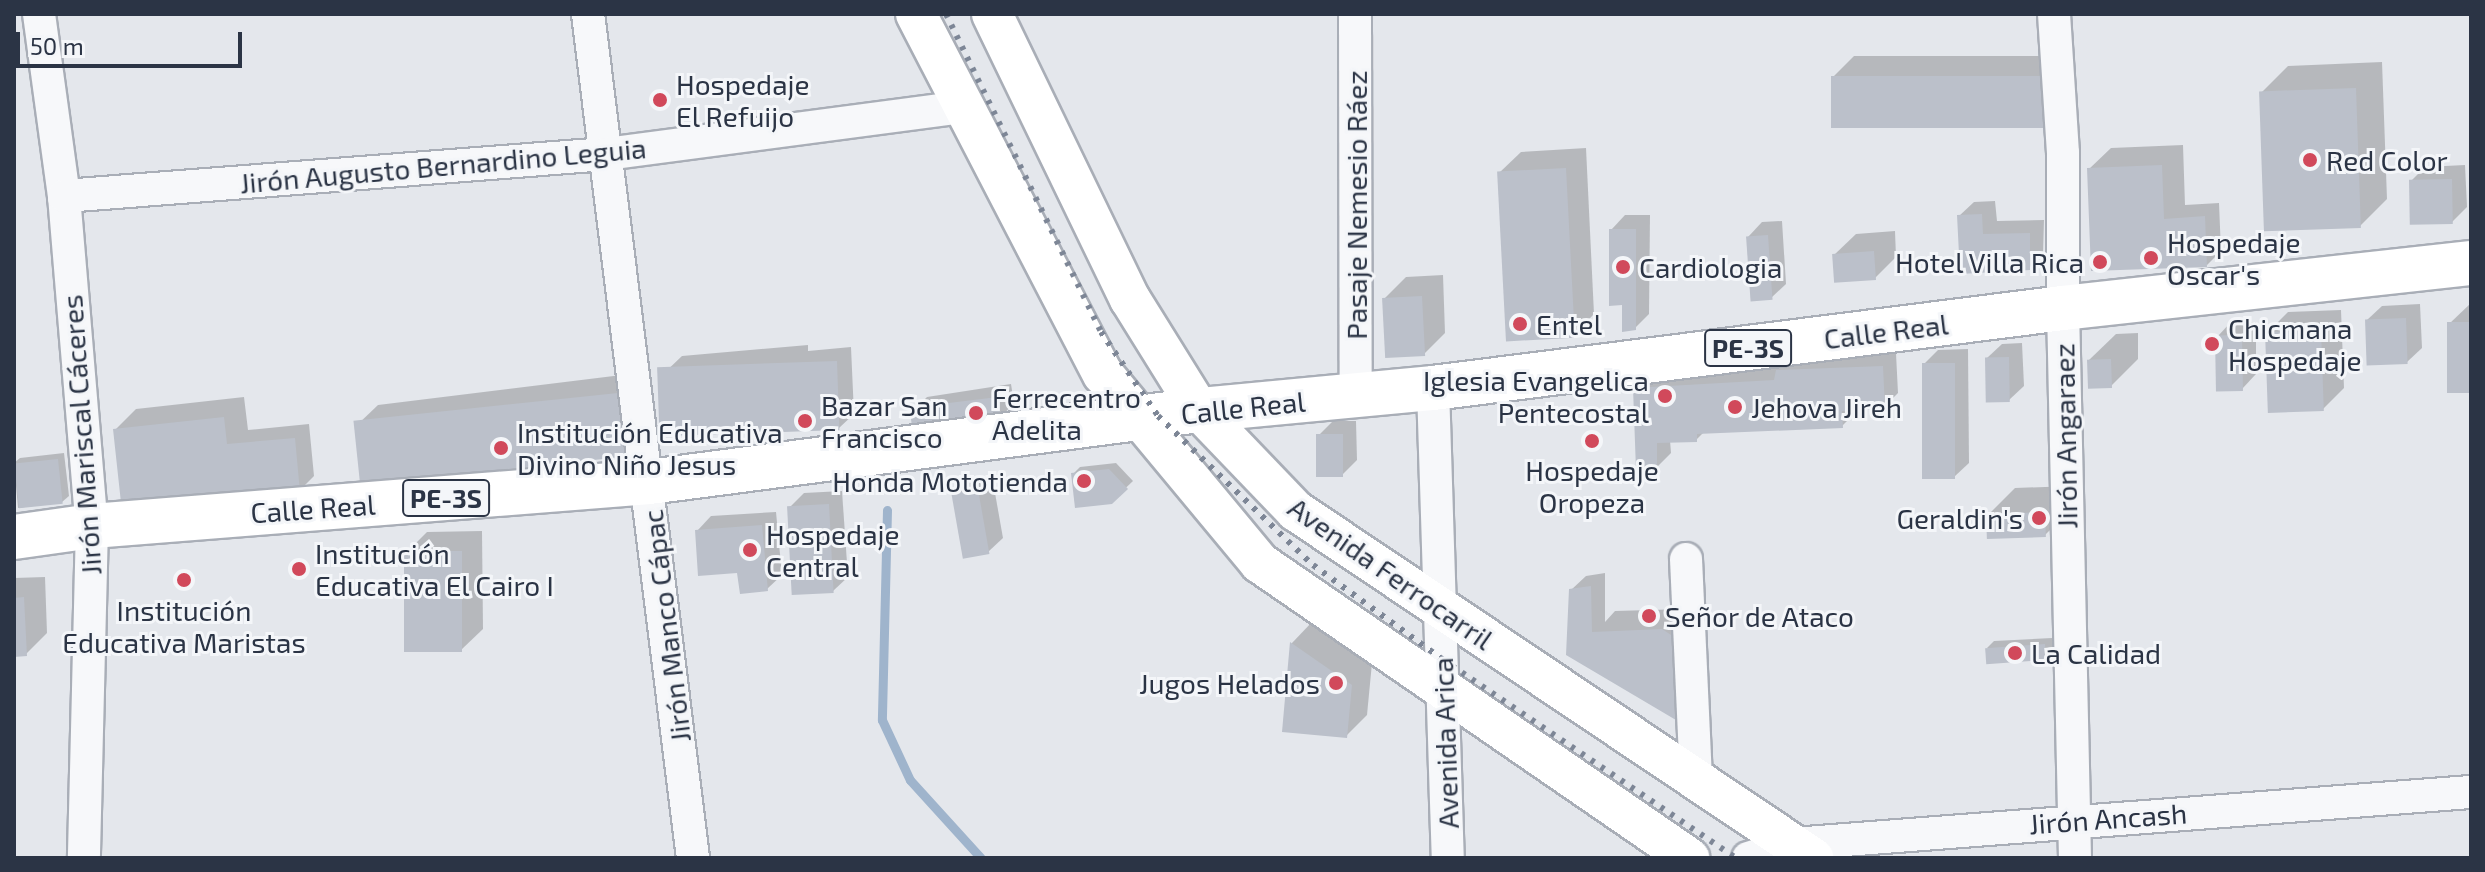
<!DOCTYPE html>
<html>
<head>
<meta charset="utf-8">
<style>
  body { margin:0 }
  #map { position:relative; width:2485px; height:872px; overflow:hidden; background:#e4e7ec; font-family:"Exo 2",sans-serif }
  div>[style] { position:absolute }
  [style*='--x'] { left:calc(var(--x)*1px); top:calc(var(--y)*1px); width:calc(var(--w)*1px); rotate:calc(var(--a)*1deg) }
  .shadow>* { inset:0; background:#0003 }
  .stream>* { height:9px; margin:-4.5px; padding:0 4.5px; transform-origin:4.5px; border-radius:4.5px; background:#9fb4cc }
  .building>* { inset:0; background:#bbc0ca; transform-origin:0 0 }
  .roads { filter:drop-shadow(2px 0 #a9aeb7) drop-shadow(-2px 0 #a9aeb7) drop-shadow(0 2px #a9aeb7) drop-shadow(0 -2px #a9aeb7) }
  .minor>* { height:32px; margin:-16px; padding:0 16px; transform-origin:16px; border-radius:16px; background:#f7f8fa }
  .major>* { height:40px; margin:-20px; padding:0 20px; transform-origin:20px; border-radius:20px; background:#fff }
  .highway>* { height:44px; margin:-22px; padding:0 22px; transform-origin:22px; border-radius:22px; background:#fff }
  .rail>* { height:6px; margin-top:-3px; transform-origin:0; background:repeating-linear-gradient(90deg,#7d8696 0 4px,transparent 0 12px) }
  .dots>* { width:22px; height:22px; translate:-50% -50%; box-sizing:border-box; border:4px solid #f4f6f9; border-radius:50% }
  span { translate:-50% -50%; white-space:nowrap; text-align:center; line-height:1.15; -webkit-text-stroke:6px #f4f6f9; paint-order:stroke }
  .shield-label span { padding:2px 6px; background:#f4f6f9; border:2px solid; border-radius:6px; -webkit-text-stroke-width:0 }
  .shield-label { font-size:26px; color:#2b3445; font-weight:700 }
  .poi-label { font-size:28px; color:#2b3445 }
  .left { translate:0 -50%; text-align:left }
  .right { translate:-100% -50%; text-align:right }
  .street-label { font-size:28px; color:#2b3445 }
  .frame { position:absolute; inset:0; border:16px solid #2b3445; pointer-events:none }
  .scale { position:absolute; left:16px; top:32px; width:226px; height:36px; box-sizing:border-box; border:4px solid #2b3445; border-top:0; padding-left:10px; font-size:24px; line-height:28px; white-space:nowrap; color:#2b3445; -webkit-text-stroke:6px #f4f6f9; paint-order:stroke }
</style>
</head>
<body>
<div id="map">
  <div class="shadow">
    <div style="clip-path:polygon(1854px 56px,2065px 56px,2064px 105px,2043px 126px,1833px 77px)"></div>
    <div style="clip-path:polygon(2382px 62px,2387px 199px,2360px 226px,2261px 93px,2288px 66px)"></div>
    <div style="clip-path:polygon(2183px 145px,2185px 205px,2219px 203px,2221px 251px,2207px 265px,2089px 169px,2111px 148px)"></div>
    <div style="clip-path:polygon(1586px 148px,1594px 314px,1573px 336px,1499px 173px,1521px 152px)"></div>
    <div style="clip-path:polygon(2465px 165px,2467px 207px,2452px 222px,2411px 181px,2425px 167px)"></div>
    <div style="clip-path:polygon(1995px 201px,1997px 221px,2044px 220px,2043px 254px,2029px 268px,1961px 272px,1959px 216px,1974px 202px)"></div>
    <div style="clip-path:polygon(1625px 215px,1650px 215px,1649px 314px,1635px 328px,1624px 303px,1611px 230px)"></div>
    <div style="clip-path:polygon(1782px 221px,1786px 284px,1771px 298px,1748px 237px,1762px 222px)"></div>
    <div style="clip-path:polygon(1895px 231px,1896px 257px,1875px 278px,1834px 255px,1856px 234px)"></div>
    <div style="clip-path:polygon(1443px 275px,1445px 333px,1424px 354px,1384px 299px,1406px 277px)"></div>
    <div style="clip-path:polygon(2471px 303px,2471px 391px,2449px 324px)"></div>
    <div style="clip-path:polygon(2420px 304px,2422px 348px,2407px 362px,2367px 320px,2382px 306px)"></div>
    <div style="clip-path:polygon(2341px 310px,2344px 388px,2323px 409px,2267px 333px,2288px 312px)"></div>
    <div style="clip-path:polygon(2231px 322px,2256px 322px,2256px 374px,2242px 389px,2217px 337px)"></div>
    <div style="clip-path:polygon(2138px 333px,2138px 359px,2111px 386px,2089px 360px,2116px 334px)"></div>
    <div style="clip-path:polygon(2022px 343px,2024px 386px,2009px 400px,1987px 358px,2002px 344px)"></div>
    <div style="clip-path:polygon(808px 345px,808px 351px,851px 347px,854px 414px,839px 428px,660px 377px,682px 356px)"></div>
    <div style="clip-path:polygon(1968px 349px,1969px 463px,1954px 477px,1924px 364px,1938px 350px)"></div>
    <div style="clip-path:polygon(1896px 353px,1898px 393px,1884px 407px,1860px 408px,1842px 426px,1704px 432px,1696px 440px,1670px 440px,1671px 453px,1656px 468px,1635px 389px,1650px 374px,1781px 367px,1792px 356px)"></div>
    <div style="clip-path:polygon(638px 373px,646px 434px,624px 455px,356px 426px,378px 405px)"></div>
    <div style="clip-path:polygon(1011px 384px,1014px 403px,1000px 418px,913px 411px,927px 397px)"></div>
    <div style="clip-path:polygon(244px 397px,248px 430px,309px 424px,314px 476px,299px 491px,115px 430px,136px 409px)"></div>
    <div style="clip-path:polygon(1333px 421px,1356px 421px,1357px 460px,1342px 475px,1318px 436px)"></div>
    <div style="clip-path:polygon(64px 453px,69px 496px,62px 502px,18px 508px,14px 463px,20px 458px)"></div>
    <div style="clip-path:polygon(1116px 463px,1133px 481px,1111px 502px,1073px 474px,1080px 467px)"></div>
    <div style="clip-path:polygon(992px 476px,1003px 538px,988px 552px,953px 495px,967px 480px)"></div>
    <div style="clip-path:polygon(2071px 486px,2072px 508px,2045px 535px,1988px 515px,2015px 488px)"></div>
    <div style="clip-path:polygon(842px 491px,848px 577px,833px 591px,789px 508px,804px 493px)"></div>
    <div style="clip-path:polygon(776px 512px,782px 575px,767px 589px,739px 571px,697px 531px,711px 516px)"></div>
    <div style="clip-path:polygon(482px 531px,483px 629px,461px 650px,406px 553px,427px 532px)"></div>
    <div style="clip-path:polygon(1605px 573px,1605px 622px,1615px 611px,1684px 609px,1701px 700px,1568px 654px,1571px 590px,1586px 576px)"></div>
    <div style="clip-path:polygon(45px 577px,47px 633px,26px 654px,14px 655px,14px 578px)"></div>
    <div style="clip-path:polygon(1312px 622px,1372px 663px,1367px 715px,1346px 736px,1284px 730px,1292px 643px)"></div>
    <div style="clip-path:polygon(2052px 638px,2052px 651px,2045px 658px,1987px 648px,1994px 641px)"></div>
  </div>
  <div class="stream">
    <div style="--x:887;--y:510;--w:210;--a:91.4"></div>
    <div style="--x:882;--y:720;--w:66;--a:65"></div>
    <div style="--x:910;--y:780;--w:105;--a:47.7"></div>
  </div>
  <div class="building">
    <div style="left:1831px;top:76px;width:213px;height:52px"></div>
    <div style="left:2356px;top:88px;width:140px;height:97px;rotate:88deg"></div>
    <div style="clip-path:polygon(2162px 165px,2164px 219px,2205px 216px,2207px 267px,2091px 271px,2087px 168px)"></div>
    <div style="left:1566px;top:168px;width:170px;height:69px;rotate:87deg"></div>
    <div style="left:2452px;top:179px;width:45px;height:43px;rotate:89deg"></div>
    <div style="clip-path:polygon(1982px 214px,1983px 234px,2030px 233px,2030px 270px,1960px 274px,1957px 215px)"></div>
    <div style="clip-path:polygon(1609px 229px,1636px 229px,1636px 330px,1622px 332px,1622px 305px,1609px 306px)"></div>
    <div style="left:1768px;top:235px;width:65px;height:22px;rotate:86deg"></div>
    <div style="left:1874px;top:251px;width:29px;height:42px;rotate:86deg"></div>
    <div style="left:1422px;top:296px;width:60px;height:40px;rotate:87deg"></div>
    <div style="left:2406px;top:318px;width:46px;height:41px;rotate:88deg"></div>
    <div style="left:2471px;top:322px;width:71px;height:24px;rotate:90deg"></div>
    <div style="left:2321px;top:330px;width:81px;height:56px;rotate:88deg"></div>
    <div style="left:2242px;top:335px;width:56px;height:27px;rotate:89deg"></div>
    <div style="left:2009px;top:357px;width:45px;height:24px;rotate:89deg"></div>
    <div style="left:2111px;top:359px;width:29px;height:24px;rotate:88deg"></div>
    <div style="left:837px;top:361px;width:69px;height:180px;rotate:88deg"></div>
    <div style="left:1955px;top:363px;width:116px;height:33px;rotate:90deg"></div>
    <div style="clip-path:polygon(1883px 366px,1885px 409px,1842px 411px,1843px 428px,1697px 434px,1697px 442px,1657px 443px,1657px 470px,1636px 470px,1633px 388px,1774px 380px,1776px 370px)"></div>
    <div style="left:618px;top:393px;width:64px;height:266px;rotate:84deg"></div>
    <div style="left:998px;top:397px;width:23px;height:89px;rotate:83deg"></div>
    <div style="clip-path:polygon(224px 417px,227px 444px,295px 438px,300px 492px,122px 512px,113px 429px)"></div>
    <div style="left:1343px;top:434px;width:43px;height:27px;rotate:90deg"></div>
    <div style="left:58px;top:459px;width:45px;height:44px;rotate:84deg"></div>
    <div style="clip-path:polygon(1109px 469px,1128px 489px,1112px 504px,1075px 508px,1071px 473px)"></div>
    <div style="left:978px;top:489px;width:66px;height:27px;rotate:80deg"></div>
    <div style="left:829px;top:504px;width:89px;height:42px;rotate:87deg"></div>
    <div style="left:2045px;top:512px;width:25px;height:59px;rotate:88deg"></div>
    <div style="clip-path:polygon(762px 525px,768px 591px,740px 594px,737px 573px,698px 576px,695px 530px)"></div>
    <div style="left:462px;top:551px;width:101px;height:58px;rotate:90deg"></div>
    <div style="clip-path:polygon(1591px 586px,1592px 632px,1662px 629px,1674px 637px,1681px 723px,1566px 655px,1569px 589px)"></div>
    <div style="clip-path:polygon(24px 597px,27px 656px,14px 657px,14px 598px)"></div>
    <div style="clip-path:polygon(1290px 642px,1352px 685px,1347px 738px,1282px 732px)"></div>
    <div style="left:2045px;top:644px;width:16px;height:60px;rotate:86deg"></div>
  </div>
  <div class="roads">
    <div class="minor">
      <div style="--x:39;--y:14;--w:184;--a:82.2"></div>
      <div style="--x:64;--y:196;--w:331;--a:85.2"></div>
      <div style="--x:92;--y:526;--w:332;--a:91.4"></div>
      <div style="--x:588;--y:14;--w:851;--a:82.91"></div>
      <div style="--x:1355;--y:14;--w:382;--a:89.9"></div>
      <div style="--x:2054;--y:14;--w:139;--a:86.3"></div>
      <div style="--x:2063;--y:153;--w:155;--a:90"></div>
      <div style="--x:2063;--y:308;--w:550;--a:88.75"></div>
      <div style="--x:64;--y:196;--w:544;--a:-4.43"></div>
      <div style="--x:606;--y:154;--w:360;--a:-7.5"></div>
      <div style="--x:1433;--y:388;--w:470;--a:88.2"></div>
      <div style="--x:1686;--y:559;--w:221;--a:87.4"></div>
      <div style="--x:1748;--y:858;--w:47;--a:-17.3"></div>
      <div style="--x:1793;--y:844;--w:680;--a:-4.39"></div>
    </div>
    <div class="major">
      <div style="--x:916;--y:14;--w:406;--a:62.6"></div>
      <div style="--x:1103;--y:374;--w:246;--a:50.3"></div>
      <div style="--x:1260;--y:563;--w:521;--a:34.51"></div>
      <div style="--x:992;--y:14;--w:317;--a:64.2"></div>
      <div style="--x:1130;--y:299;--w:131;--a:58.1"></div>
      <div style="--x:1199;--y:410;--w:140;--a:46.2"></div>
      <div style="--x:1296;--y:511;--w:623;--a:33.87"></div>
    </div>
    <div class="highway">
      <div style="--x:14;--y:537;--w:79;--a:-8"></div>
      <div style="--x:92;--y:526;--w:559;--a:-4.52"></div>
      <div style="--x:649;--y:482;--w:555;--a:-7.46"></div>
      <div style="--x:1199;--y:410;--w:235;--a:-5.4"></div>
      <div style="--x:1433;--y:388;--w:635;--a:-7.24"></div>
      <div style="--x:2063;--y:308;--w:410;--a:-6.3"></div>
    </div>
  </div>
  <div class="rail">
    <div style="--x:946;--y:14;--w:354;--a:64"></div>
    <div style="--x:1101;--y:332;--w:102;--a:55.8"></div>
    <div style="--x:1158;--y:416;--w:215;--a:43.9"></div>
    <div style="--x:1313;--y:565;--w:160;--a:36.1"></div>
    <div style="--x:1442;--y:659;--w:355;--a:34.1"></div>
  </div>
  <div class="dots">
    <div style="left:660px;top:100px;background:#d1495b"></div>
    <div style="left:2310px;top:160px;background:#d1495b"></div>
    <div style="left:2151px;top:258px;background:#d1495b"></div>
    <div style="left:2100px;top:262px;background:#d1495b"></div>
    <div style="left:1623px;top:267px;background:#d1495b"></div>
    <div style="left:1520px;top:324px;background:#d1495b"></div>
    <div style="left:2212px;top:344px;background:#d1495b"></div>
    <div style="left:1665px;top:396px;background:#d1495b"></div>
    <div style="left:1735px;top:407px;background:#d1495b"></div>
    <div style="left:976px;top:413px;background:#d1495b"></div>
    <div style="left:805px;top:421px;background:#d1495b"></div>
    <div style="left:1592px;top:441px;background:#d1495b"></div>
    <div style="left:501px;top:448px;background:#d1495b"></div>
    <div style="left:1084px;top:481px;background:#d1495b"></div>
    <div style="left:2039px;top:518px;background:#d1495b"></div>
    <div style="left:750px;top:550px;background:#d1495b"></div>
    <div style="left:299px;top:569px;background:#d1495b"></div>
    <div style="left:184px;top:580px;background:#d1495b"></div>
    <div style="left:1649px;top:616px;background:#d1495b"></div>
    <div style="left:2015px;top:653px;background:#d1495b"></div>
    <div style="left:1336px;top:683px;background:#d1495b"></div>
  </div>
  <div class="shield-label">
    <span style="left:1748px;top:348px">PE-3S</span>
    <span style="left:446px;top:498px">PE-3S</span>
  </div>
  <div class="poi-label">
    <span class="left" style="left:676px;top:100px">Hospedaje<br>El Refuijo</span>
    <span class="left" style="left:2326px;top:160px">Red Color</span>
    <span class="left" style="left:2167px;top:258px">Hospedaje<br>Oscar's</span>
    <span class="right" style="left:2084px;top:262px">Hotel Villa Rica</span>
    <span class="left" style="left:1639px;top:267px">Cardiologia</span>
    <span class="left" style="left:1536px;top:324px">Entel</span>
    <span class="left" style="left:2228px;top:344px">Chicmana<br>Hospedaje</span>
    <span class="right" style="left:1649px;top:396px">Iglesia Evangelica<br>Pentecostal</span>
    <span class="left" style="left:992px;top:413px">Ferrecentro<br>Adelita</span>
    <span class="left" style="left:821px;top:421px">Bazar San<br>Francisco</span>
    <span class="left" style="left:1751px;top:407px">Jehova Jireh</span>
    <span class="left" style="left:517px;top:448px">Institución Educativa<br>Divino Niño Jesus</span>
    <span style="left:1592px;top:486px">Hospedaje<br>Oropeza</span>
    <span class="right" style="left:1068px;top:481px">Honda Mototienda</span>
    <span class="right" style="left:2023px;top:518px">Geraldin's</span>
    <span class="left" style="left:766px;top:550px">Hospedaje<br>Central</span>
    <span class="left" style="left:315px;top:569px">Institución<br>Educativa El Cairo I</span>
    <span style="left:184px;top:626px">Institución<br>Educativa Maristas</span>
    <span class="left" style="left:1665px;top:616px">Señor de Ataco</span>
    <span class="left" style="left:2031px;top:653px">La Calidad</span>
    <span class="right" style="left:1320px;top:683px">Jugos Helados</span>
  </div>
  <div class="street-label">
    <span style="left:443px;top:165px;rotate:-5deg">Jirón Augusto Bernardino Leguia</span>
    <span style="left:1356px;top:205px;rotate:-90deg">Pasaje Nemesio Ráez</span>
    <span style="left:1886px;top:331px;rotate:-7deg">Calle Real</span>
    <span style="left:1243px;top:407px;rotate:-6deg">Calle Real</span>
    <span style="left:81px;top:435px;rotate:-94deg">Jirón Mariscal Cáceres</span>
    <span style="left:2065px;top:436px;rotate:-91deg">Jirón Angaraez</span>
    <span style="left:313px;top:508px;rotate:-4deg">Calle Real</span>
    <span style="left:1391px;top:573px;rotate:35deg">Avenida Ferrocarril</span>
    <span style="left:666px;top:626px;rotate:-97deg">Jirón Manco Cápac</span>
    <span style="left:1445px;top:743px;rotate:-92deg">Avenida Arica</span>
    <span style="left:2108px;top:818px;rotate:-4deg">Jirón Ancash</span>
  </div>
  <div class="frame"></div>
  <div class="scale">50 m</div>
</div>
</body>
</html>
